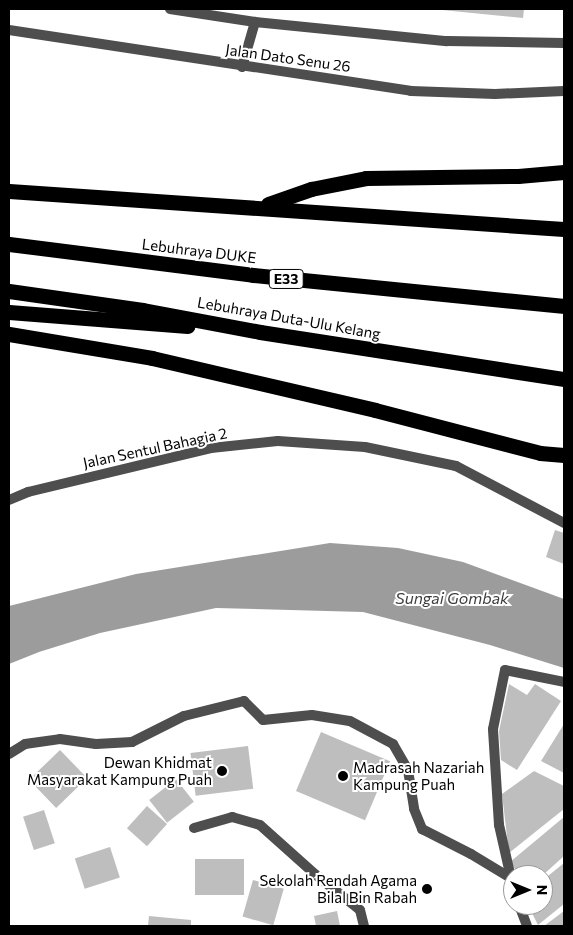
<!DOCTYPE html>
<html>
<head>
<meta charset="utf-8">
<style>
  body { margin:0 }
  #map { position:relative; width:573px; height:935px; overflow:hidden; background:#fff; font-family:Commissioner,sans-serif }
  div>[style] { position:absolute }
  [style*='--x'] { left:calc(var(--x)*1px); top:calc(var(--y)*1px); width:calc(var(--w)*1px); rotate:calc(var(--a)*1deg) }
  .water>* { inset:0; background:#9c9c9c }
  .building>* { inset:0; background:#bebebe; transform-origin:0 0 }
  .service>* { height:10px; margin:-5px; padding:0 5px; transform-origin:5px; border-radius:5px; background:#4e4e4e }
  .minor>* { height:10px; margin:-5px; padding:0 5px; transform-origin:5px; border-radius:5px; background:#4e4e4e }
  .motorway>* { height:15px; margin:-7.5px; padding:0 7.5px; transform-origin:7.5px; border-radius:7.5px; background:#000 }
  .dots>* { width:14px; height:14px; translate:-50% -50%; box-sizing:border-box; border:2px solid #fff; border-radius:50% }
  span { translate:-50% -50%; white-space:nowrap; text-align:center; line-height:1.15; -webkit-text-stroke:4px #fff; paint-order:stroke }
  .shield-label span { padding:1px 4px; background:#fff; border:1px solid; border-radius:4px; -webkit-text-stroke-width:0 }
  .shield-label { font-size:14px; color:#000; font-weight:700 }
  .street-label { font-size:15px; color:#000 }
  .poi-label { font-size:15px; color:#000 }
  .right { translate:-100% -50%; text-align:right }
  .left { translate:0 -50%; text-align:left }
  .water-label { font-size:16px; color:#3d3d3d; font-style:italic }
  .frame { position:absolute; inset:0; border:10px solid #000; pointer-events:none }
  .north { position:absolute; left:503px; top:865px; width:50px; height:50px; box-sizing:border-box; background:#fff; border:1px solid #999; border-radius:50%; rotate:90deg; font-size:14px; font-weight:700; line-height:20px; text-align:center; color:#000 }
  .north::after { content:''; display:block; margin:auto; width:18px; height:22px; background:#000; clip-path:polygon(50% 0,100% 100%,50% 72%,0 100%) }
</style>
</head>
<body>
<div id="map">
  <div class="water">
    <div style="clip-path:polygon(330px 543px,398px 548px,463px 562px,564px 599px,564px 668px,490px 645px,363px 612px,216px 608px,100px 633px,39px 652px,9px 664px,9px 606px,136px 574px)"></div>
  </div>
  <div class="building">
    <div style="clip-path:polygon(432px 9px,524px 9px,523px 18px)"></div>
    <div style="clip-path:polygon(555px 530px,564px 533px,564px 564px,546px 557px)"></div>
    <div style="clip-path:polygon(509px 684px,527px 695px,535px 684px,561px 701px,517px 770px,501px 760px,499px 731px)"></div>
    <div style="clip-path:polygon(564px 724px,564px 773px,541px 761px)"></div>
    <div style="left:321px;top:732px;width:75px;height:64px;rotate:23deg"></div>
    <div style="left:248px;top:746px;width:43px;height:58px;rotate:83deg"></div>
    <div style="left:60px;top:750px;width:39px;height:43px;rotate:46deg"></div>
    <div style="clip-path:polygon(534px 771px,564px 786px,564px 809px,509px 853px,502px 794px)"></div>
    <div style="left:176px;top:779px;width:29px;height:34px;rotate:52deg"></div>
    <div style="left:147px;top:806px;width:27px;height:30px;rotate:42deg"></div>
    <div style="left:44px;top:810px;width:35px;height:22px;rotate:72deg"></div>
    <div style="clip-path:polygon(564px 817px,564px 856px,543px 875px,519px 875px,510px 862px)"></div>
    <div style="left:110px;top:847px;width:32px;height:37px;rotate:72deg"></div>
    <div style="left:195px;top:859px;width:49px;height:36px"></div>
    <div style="clip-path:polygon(564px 863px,564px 904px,538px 925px,528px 905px,543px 905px,543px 880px)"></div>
    <div style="left:253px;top:880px;width:32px;height:38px;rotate:16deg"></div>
    <div style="clip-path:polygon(337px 911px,340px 926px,316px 926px,314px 916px)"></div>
    <div style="clip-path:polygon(564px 911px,564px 926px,544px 926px)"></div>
    <div style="clip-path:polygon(149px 916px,191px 920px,191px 926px,148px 926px)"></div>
  </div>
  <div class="service">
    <div style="--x:170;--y:9;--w:86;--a:8.7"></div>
    <div style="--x:255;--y:22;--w:193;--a:5.7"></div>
    <div style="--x:447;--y:41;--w:117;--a:1"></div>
    <div style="--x:242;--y:67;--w:47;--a:-73.9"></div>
    <div style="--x:194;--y:828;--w:40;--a:-16"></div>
    <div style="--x:232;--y:817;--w:29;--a:16"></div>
    <div style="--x:260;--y:825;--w:75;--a:41.8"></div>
    <div style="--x:316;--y:875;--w:56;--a:38.5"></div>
    <div style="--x:360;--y:910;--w:16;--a:76"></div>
  </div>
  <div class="minor">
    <div style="--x:9;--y:30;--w:407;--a:8.6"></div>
    <div style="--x:411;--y:91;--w:84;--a:2"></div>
    <div style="--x:495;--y:94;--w:69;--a:-2.5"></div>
    <div style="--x:9;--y:500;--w:21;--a:-23"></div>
    <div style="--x:28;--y:492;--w:188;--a:-13.5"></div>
    <div style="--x:211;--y:448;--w:67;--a:-6"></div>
    <div style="--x:278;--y:441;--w:87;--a:3.9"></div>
    <div style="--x:365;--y:447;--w:93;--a:11.8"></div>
    <div style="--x:456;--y:466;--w:122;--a:27.8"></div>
    <div style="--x:9;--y:754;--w:19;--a:-32"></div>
    <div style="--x:25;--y:744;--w:35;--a:-8"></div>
    <div style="--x:60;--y:739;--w:36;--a:8"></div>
    <div style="--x:96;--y:744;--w:36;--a:-3"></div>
    <div style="--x:132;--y:742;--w:58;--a:-26.6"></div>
    <div style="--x:184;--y:716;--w:62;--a:-14"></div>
    <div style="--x:244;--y:701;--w:27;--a:45"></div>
    <div style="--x:263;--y:720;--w:49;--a:-5.8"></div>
    <div style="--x:312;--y:715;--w:38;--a:9"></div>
    <div style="--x:350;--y:721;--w:49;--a:28.1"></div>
    <div style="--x:393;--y:744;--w:30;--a:60"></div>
    <div style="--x:408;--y:770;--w:39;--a:81"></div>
    <div style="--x:414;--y:809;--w:22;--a:68"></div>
    <div style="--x:422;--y:829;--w:55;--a:27"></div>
    <div style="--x:471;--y:854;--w:44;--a:31.2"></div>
    <div style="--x:513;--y:887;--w:64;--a:-102.7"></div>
    <div style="--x:499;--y:825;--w:96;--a:-93.6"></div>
    <div style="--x:493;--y:729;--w:60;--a:-78.5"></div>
    <div style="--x:505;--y:670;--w:60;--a:11.5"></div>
    <div style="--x:519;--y:905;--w:22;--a:69"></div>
  </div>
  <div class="motorway">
    <div style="--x:9;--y:191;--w:556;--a:3.92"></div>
    <div style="--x:268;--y:204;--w:46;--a:-19.2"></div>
    <div style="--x:311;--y:189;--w:56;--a:-11.3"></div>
    <div style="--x:366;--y:178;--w:152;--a:-0.8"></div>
    <div style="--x:518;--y:176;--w:46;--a:-5"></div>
    <div style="--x:9;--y:244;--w:246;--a:7.2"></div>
    <div style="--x:253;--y:275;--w:313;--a:5.7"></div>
    <div style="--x:9;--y:291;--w:135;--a:8.1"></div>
    <div style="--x:143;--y:310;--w:119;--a:10.6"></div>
    <div style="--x:260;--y:332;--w:308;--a:8.8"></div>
    <div style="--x:9;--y:312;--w:179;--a:4.5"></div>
    <div style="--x:9;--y:334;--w:145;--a:9.5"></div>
    <div style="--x:152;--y:358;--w:229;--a:13.1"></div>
    <div style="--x:375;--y:410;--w:171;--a:14.6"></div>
    <div style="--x:540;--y:453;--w:24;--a:5"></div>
  </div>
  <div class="dots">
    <div style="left:222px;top:771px;background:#000"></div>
    <div style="left:343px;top:776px;background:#000"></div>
    <div style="left:427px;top:889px;background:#000"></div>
  </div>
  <div class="shield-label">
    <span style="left:286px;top:279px">E33</span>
  </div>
  <div class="street-label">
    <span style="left:288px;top:58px;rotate:8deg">Jalan Dato Senu 26</span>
    <span style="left:199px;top:251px;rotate:7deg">Lebuhraya DUKE</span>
    <span style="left:289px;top:318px;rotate:10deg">Lebuhraya Duta-Ulu Kelang</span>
    <span style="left:155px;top:448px;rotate:-12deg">Jalan Sentul Bahagia 2</span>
  </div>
  <div class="poi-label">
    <span class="right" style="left:212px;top:771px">Dewan Khidmat<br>Masyarakat Kampung Puah</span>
    <span class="left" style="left:353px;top:776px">Madrasah Nazariah<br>Kampung Puah</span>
    <span class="right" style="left:417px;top:889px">Sekolah Rendah Agama<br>Bilal Bin Rabah</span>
  </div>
  <div class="water-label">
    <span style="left:452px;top:598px">Sungai Gombak</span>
  </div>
  <div class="frame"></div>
  <div class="north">N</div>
</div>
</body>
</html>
